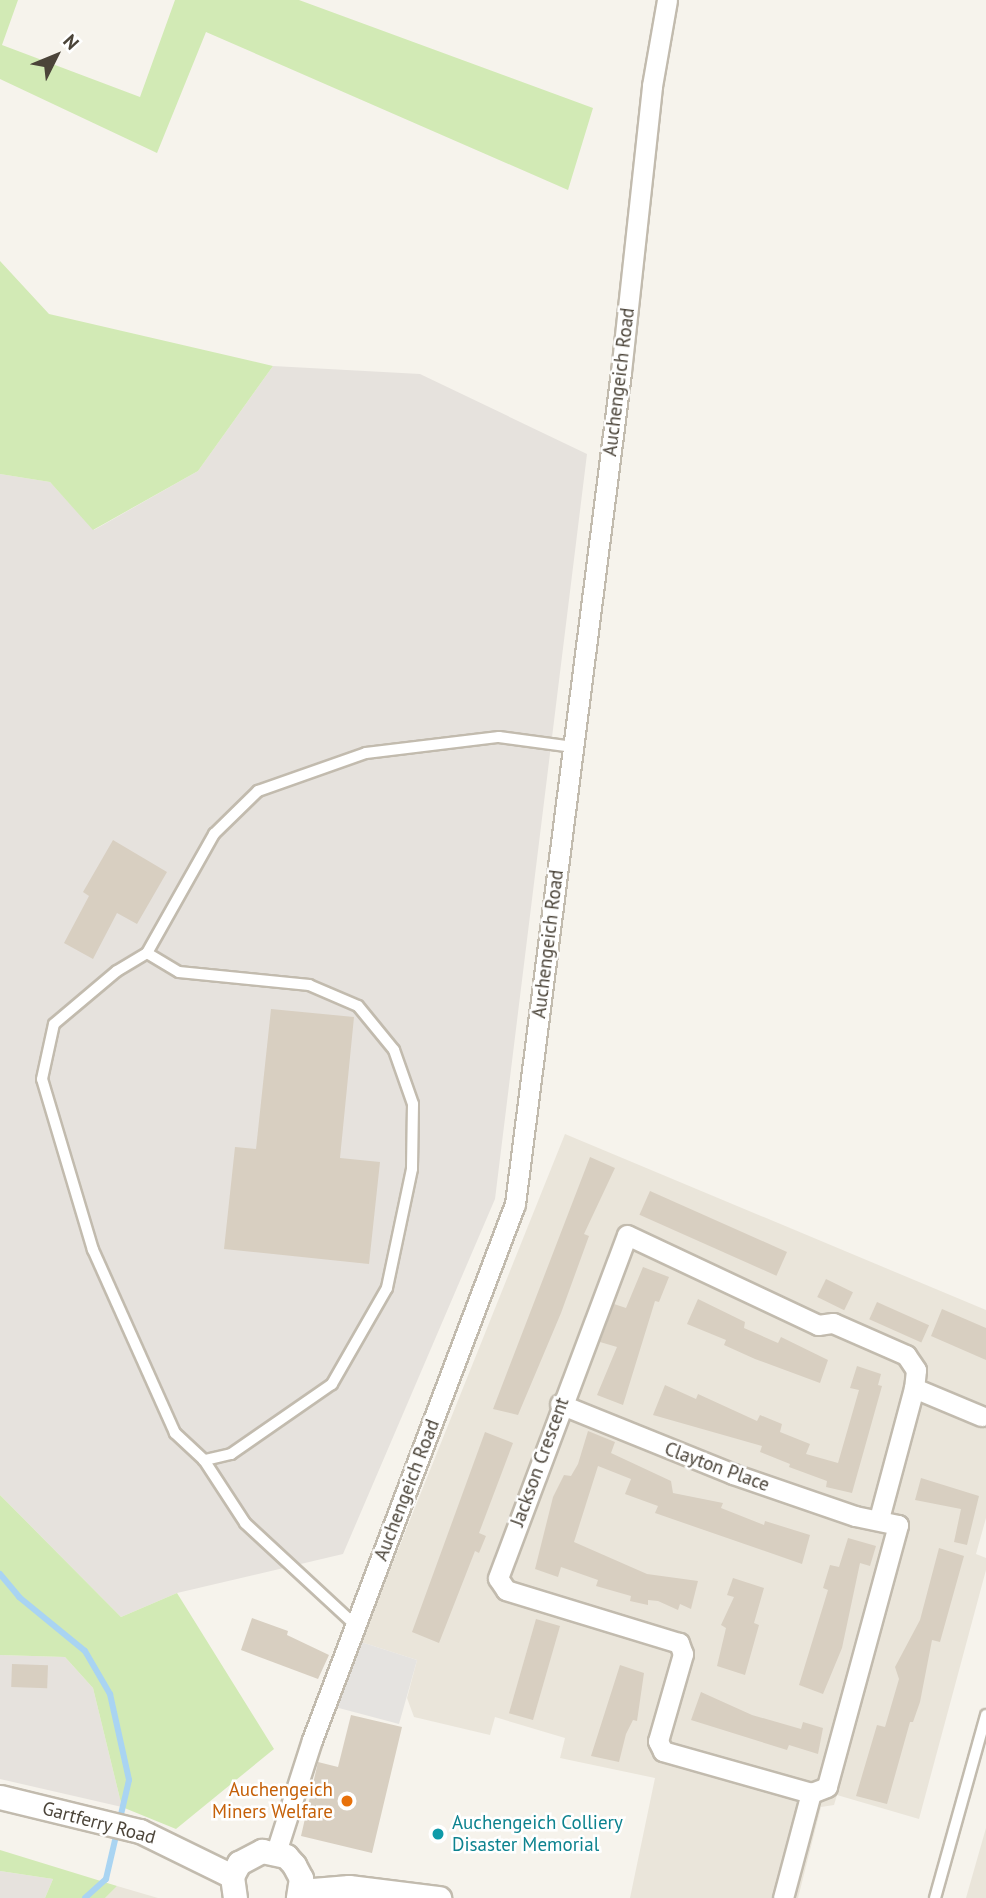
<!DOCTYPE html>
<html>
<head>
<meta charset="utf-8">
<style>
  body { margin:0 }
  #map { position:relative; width:986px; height:1898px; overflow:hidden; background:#f6f3ec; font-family:"PT Sans",sans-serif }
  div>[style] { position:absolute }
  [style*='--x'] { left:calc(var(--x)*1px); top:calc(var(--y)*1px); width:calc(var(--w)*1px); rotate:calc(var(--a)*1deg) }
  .residential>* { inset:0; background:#eae5da }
  .industrial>* { inset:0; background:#e6e2dd }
  .green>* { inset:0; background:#d2eab5 }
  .parking>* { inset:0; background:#e5e3e0 }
  .stream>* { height:6px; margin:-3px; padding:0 3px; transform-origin:3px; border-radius:3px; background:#a9d4f2 }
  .building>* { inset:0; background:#d8cfc1; transform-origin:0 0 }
  .roads { filter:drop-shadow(2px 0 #c2bbae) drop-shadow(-2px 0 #c2bbae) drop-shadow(0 2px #c2bbae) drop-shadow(0 -2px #c2bbae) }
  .service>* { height:10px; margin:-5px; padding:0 5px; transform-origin:5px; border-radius:5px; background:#fff }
  .minor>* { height:19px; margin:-9.5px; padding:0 9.5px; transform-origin:9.5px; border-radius:9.5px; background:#fff }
  .tertiary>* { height:23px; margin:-11.5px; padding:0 11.5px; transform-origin:11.5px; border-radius:11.5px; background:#fff }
  .dots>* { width:19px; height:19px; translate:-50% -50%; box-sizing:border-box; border:4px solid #fff; border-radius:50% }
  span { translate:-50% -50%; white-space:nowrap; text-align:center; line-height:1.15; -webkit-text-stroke:5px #fff; paint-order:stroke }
  .street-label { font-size:19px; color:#4b4439 }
  .food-label { font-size:19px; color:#c56008 }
  .right { translate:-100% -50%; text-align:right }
  .culture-label { font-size:19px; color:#0d838f }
  .left { translate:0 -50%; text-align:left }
  .north { position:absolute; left:21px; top:21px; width:70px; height:70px; -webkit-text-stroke:5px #fff; paint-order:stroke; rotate:47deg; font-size:19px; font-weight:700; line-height:28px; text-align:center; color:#4b4439 }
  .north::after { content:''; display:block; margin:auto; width:24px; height:32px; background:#4b4439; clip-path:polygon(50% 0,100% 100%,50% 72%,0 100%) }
</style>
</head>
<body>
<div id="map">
  <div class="residential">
    <div style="clip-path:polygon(565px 1134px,986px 1310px,986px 1518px,976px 1554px,986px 1558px,986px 1570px,919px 1819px,837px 1795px,834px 1805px,821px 1807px,798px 1898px,630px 1898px,655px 1778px,560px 1758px,565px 1738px,495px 1717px,490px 1735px,414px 1717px,407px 1698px,417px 1660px,361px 1642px)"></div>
    <div style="clip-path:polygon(986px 1828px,986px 1898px,966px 1898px)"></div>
    <div style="clip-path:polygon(117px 1886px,158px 1898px,105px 1898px)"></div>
  </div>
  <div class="industrial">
    <div style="clip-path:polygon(273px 366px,420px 374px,587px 454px,495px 1199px,343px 1554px,177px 1593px,121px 1617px,0 1495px,0 474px,50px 482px,94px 530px,198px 471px)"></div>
    <div style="clip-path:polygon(0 1655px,65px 1657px,93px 1688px,122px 1807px,0 1779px)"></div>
    <div style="clip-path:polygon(0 1871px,53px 1879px,45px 1898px,0 1898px)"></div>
  </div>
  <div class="green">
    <div style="clip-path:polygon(0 0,18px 0,2px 45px,140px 97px,175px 0,299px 0,593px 108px,568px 190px,206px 32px,157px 153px,0 79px)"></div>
    <div style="clip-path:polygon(0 261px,49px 314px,273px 366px,198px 471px,93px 530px,50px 482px,0 474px)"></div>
    <div style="clip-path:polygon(0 1495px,121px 1617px,177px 1593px,274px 1749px,176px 1829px,122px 1807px,93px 1688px,65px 1657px,0 1655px)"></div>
    <div style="clip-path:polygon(0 1850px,117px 1886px,105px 1898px,45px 1898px,53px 1879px,0 1871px)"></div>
  </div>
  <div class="parking">
    <div style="clip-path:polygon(361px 1642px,417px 1660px,399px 1724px,335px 1707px)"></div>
  </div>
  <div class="stream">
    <div style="--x:0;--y:1574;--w:30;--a:50"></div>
    <div style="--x:19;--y:1597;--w:85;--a:39.3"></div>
    <div style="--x:85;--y:1651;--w:50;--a:59.8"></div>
    <div style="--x:110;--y:1694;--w:88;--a:77.5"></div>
    <div style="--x:129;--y:1780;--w:102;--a:103.1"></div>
    <div style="--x:106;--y:1879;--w:28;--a:138"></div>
  </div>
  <div class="building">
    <div style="clip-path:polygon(113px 840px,167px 872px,137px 924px,117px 913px,93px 959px,64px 943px,89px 896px,83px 892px)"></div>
    <div style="clip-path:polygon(271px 1009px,354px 1017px,340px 1158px,380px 1162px,369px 1264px,224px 1249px,235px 1147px,256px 1149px)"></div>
    <div style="clip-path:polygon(590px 1157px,615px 1168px,584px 1234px,589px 1236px,561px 1313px,518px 1415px,493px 1409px)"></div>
    <div style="left:650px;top:1191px;width:150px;height:26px;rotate:24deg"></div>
    <div style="clip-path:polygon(643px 1267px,669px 1277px,659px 1302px,655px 1301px,623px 1405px,597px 1395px,617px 1347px,600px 1342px,614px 1304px,626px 1308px)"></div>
    <div style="left:826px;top:1279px;width:30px;height:20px;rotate:26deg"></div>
    <div style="clip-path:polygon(698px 1299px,745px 1322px,744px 1328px,778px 1343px,781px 1337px,828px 1360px,820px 1383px,755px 1359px,724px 1345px,726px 1340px,687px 1324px)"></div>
    <div style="left:877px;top:1302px;width:57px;height:19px;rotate:24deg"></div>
    <div style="clip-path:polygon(942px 1309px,986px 1328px,986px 1360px,931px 1336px)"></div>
    <div style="clip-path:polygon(857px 1366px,881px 1374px,878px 1385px,882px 1386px,852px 1493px,826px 1487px,827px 1481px,789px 1467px,790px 1464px,760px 1452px,762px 1446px,653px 1415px,665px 1385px,696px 1399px,698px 1394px,757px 1421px,760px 1415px,782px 1424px,780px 1432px,810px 1444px,806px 1454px,838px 1463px,859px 1390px,850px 1388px)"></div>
    <div style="clip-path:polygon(588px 1431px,615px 1442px,611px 1453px,671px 1481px,673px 1493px,723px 1503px,721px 1508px,764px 1525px,765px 1521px,810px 1535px,802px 1564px,655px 1513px,658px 1506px,625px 1494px,631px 1479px,598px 1466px,574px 1542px,647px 1574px,698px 1581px,691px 1609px,680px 1604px,678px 1610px,658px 1601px,648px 1600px,648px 1605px,630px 1601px,631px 1596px,596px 1586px,598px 1580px,561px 1567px,558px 1577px,535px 1569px,553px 1497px,564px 1475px,571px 1476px,578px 1464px)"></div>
    <div style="clip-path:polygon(485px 1432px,513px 1443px,479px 1533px,486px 1536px,479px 1553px,475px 1551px,439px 1643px,412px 1632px)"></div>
    <div style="clip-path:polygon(921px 1478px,979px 1496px,967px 1545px,954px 1542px,961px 1509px,915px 1500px)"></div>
    <div style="clip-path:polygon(848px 1538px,876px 1546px,870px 1566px,860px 1563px,842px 1648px,823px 1694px,799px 1685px,828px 1590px,823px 1588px,830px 1565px,839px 1567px)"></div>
    <div style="clip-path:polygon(939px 1548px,964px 1556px,940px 1642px,932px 1640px,920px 1702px,913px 1722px,910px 1722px,887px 1804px,856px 1796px,877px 1725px,885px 1727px,899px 1679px,895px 1667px,920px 1620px)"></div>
    <div style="clip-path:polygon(733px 1578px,764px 1588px,754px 1623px,759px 1625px,745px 1675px,717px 1666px,726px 1628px,721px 1625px,734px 1597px,727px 1595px)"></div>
    <div style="clip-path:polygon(252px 1618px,288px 1631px,287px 1635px,329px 1655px,318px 1679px,241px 1650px)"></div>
    <div style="left:536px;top:1619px;width:25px;height:98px;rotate:16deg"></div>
    <div style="left:12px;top:1664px;width:36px;height:23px;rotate:2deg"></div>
    <div style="clip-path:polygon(620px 1665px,644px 1673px,637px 1721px,633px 1720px,626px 1734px,619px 1762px,591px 1756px)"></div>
    <div style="clip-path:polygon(701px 1692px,752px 1715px,801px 1729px,803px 1722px,823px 1728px,818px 1754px,789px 1745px,787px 1750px,691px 1720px)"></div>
    <div style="clip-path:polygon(351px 1715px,402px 1727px,372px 1853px,301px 1836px,318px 1762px,338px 1767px)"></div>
  </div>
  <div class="roads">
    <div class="service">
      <div style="--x:147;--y:953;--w:37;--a:31"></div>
      <div style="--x:179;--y:972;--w:131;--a:5.7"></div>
      <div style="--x:309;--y:985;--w:53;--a:23.2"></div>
      <div style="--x:358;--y:1006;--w:57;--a:50.7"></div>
      <div style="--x:394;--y:1050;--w:57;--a:70.6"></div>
      <div style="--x:413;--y:1104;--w:65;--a:90.9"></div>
      <div style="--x:412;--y:1169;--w:122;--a:101.9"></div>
      <div style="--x:387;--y:1288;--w:111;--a:119.8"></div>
      <div style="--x:332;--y:1384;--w:123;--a:145.3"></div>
      <div style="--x:231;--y:1454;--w:28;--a:167"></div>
      <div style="--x:204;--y:1460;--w:40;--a:-137"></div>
      <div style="--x:175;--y:1433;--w:201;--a:-114.1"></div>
      <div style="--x:93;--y:1250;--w:178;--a:-106.6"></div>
      <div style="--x:42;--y:1079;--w:56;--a:-77.7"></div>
      <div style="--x:54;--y:1024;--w:82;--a:-40.1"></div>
      <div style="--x:117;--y:971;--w:35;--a:-31"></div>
      <div style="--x:147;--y:953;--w:137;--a:-60.6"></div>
      <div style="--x:214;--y:834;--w:62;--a:-44.3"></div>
      <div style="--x:258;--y:791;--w:114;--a:-19.4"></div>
      <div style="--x:366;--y:753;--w:134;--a:-6.9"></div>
      <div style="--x:499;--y:737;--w:75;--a:7.7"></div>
      <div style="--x:204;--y:1460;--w:75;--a:56.9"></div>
      <div style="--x:245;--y:1523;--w:150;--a:42.8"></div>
      <div style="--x:935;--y:1898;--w:190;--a:-74.4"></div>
    </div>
    <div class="minor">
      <div style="--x:914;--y:1388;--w:73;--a:22.7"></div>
      <div style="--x:560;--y:1404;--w:187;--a:22"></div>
      <div style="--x:733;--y:1474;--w:129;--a:19"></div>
      <div style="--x:855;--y:1516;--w:44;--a:11.8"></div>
      <div style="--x:898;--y:1525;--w:271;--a:105.2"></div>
      <div style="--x:827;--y:1787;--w:17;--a:159"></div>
      <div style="--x:276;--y:1852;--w:118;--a:-72.2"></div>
      <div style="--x:312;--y:1740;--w:573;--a:-69.26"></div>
      <div style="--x:515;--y:1204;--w:839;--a:-82.74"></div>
      <div style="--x:621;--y:372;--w:288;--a:-83.8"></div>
      <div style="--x:652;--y:86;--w:87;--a:-80.1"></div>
      <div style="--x:783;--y:1898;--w:109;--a:-75.1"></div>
      <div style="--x:811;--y:1793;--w:154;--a:-164.2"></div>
      <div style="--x:663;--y:1751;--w:11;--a:-117"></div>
      <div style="--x:658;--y:1741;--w:91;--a:-74"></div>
      <div style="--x:683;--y:1654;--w:12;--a:-110"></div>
      <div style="--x:679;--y:1643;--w:181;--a:-163"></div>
      <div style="--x:506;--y:1590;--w:14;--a:-124"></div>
      <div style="--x:498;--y:1578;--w:366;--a:-69.4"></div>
      <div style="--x:627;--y:1235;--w:211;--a:25.2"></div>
      <div style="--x:818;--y:1325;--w:15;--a:-8"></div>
      <div style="--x:833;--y:1323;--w:80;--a:23.7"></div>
      <div style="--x:906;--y:1355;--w:18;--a:56"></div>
      <div style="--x:916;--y:1370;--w:18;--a:96"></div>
      <div style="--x:914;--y:1388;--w:136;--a:105"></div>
    </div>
    <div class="tertiary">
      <div style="--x:0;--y:1797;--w:144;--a:13.7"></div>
      <div style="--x:140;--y:1831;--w:102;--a:26.1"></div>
      <div style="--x:301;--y:1891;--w:48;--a:-4.8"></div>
      <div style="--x:349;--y:1887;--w:91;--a:7"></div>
      <div style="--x:235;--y:1898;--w:22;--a:-98"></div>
      <div style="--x:232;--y:1876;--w:15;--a:-62"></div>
      <div style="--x:239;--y:1863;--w:26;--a:-28"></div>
      <div style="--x:262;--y:1851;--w:25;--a:12"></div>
      <div style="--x:286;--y:1856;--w:12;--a:48"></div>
      <div style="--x:294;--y:1865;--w:15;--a:62"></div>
      <div style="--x:301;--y:1878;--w:20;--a:99"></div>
    </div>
  </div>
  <div class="dots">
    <div style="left:347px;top:1801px;background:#e8710a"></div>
    <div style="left:438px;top:1834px;background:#0f9aa8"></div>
  </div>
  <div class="street-label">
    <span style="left:619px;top:382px;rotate:-83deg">Auchengeich Road</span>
    <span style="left:548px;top:944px;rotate:-83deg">Auchengeich Road</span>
    <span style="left:540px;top:1462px;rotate:-70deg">Jackson Crescent</span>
    <span style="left:717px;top:1467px;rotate:20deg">Clayton Place</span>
    <span style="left:407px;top:1490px;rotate:-69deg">Auchengeich Road</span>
    <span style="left:99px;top:1823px;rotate:15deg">Gartferry Road</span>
  </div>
  <div class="food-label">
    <span class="right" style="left:333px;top:1801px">Auchengeich<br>Miners Welfare</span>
  </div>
  <div class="culture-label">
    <span class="left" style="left:452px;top:1834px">Auchengeich Colliery<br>Disaster Memorial</span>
  </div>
  <div class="north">N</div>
</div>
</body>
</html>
